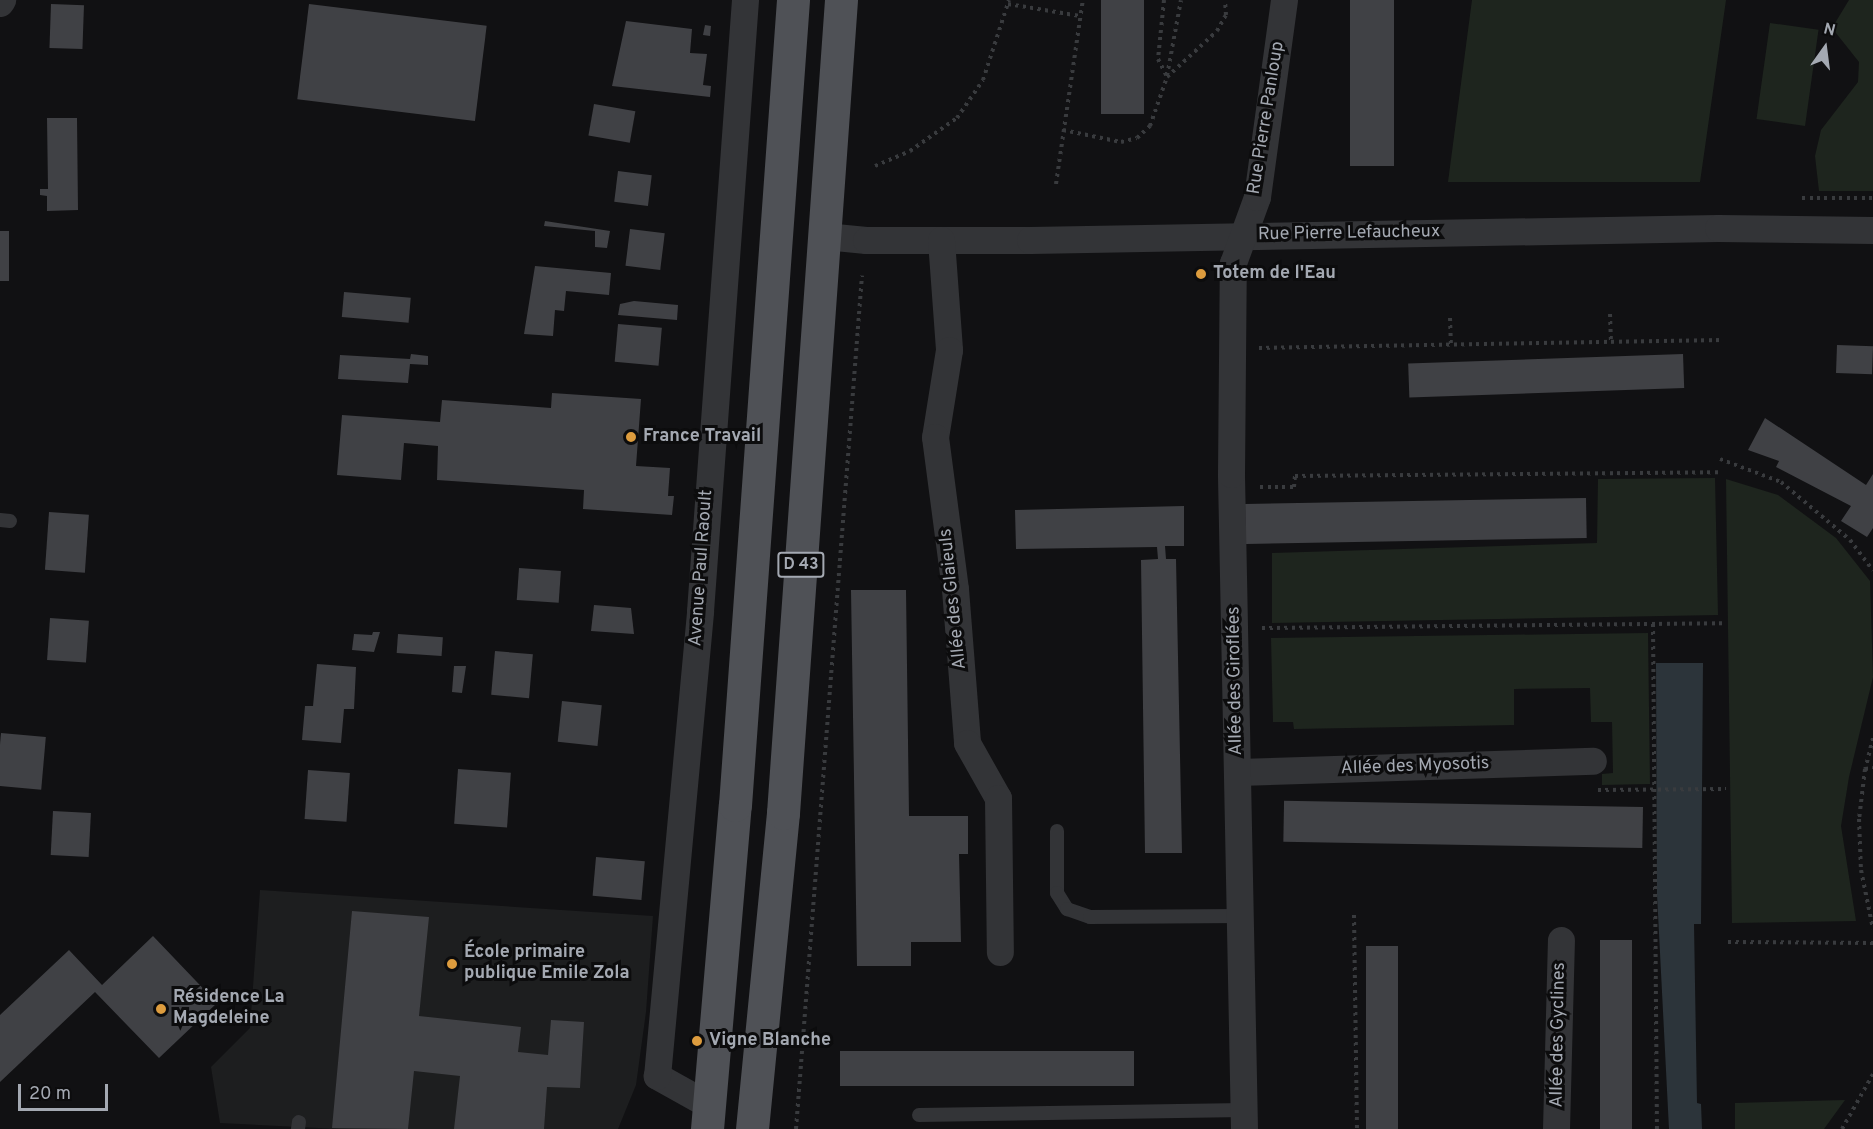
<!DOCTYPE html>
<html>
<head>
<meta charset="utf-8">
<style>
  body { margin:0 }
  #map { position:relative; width:1873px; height:1129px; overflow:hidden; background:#111113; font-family:Overpass,sans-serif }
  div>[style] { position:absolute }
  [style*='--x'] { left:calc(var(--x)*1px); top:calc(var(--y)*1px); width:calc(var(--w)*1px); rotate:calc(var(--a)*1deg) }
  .built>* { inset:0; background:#1d1e1f }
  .green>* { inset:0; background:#1e251e; transform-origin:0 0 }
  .water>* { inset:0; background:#2c343a }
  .building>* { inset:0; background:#404145; transform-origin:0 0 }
  .path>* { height:4px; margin-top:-2px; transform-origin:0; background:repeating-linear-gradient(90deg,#393b3e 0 3px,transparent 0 7.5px) }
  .service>* { height:14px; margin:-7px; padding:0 7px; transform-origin:7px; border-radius:7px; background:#333437 }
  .minor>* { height:27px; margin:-13.5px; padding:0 13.5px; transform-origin:13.5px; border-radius:13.5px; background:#333437 }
  .primary>* { height:33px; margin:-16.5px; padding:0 16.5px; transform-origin:16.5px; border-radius:16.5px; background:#4f5156 }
  .dots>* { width:16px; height:16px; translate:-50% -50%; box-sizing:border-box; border:3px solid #0c0c0d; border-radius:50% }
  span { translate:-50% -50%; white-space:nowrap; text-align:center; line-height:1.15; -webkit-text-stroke:6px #0c0c0d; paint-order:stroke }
  .shield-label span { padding:2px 4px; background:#0c0c0d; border:2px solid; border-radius:4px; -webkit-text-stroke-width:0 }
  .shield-label { font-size:16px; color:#a4a9b2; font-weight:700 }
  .street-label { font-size:18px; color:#a4a9b2 }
  .poi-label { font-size:18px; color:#a4a9b2; font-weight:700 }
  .left { translate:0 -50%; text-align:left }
  .north { position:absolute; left:1795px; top:18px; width:60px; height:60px; -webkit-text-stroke:4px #0c0c0d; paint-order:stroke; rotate:14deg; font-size:16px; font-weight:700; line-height:24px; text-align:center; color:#a4a9b2 }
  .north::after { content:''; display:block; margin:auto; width:21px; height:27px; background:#a4a9b2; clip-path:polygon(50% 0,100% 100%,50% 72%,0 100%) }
  .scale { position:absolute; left:18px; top:1084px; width:90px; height:27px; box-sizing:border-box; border:3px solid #a4a9b2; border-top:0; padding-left:8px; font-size:18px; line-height:21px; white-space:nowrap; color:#a4a9b2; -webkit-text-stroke:4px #0c0c0d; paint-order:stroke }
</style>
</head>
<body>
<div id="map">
  <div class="built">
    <div style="clip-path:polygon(260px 890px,653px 916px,646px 1012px,636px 1085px,618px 1129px,339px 1129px,220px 1123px,211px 1067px,250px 1028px)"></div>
  </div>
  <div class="green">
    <div style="clip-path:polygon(1472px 0,1726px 0,1700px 182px,1448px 182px)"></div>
    <div style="clip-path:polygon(1849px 0,1873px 0,1873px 191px,1819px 191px,1815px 156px,1821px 130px,1858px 82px,1859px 62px,1832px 28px)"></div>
    <div style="left:1770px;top:23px;width:49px;height:97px;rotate:8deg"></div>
    <div style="clip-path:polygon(1715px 478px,1718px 615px,1272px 623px,1272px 553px,1597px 543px,1598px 479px)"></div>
    <div style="clip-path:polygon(1726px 479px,1778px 495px,1836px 538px,1870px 581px,1873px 677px,1849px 777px,1841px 826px,1856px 921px,1732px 923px)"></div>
    <div style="clip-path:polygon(1648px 633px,1650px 784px,1602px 785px,1602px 774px,1613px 773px,1612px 722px,1591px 722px,1590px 688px,1514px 689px,1514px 725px,1294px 729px,1293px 722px,1273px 722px,1271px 638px)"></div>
    <div style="clip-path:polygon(1845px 1100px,1824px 1129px,1735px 1129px,1735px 1103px)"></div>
  </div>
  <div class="water">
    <div style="clip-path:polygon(1656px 663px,1703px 663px,1701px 924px,1694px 924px,1697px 1103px,1701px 1104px,1702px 1129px,1669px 1129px,1657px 894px)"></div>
  </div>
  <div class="building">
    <div style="left:1101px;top:0;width:43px;height:114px"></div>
    <div style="left:1350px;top:0;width:44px;height:166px"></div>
    <div style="left:51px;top:4px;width:33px;height:44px;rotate:2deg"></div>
    <div style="left:309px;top:4px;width:179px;height:96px;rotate:7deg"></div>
    <div style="clip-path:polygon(626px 21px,692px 29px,690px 53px,707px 54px,703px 85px,711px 86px,710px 97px,612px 86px)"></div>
    <div style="clip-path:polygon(705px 25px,711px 26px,710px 36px,703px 35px)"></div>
    <div style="left:594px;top:104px;width:42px;height:32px;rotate:10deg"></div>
    <div style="clip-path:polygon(47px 118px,77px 118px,78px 210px,47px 211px,47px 196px,40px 195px,40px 189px,48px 189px)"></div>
    <div style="left:618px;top:171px;width:34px;height:31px;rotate:7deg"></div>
    <div style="clip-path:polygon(545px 221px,610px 231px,607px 248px,595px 247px,595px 231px,544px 226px)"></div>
    <div style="left:630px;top:229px;width:35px;height:37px;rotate:7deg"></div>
    <div style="left:0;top:231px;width:9px;height:50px"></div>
    <div style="clip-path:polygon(535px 266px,611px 273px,609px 295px,566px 291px,564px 311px,555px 310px,553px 336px,524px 334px)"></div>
    <div style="left:344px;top:292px;width:67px;height:25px;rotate:5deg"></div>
    <div style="clip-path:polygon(634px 301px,678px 305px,677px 320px,618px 315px,620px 304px)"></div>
    <div style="left:618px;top:324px;width:44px;height:38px;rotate:5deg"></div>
    <div style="left:1837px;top:345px;width:36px;height:28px;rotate:2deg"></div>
    <div style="clip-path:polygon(411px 354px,428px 356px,428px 365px,410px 364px,408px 383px,338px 379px,340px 355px,410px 359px)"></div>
    <div style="left:1683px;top:354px;width:34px;height:275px;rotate:88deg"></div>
    <div style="clip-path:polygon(552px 393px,641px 399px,636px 466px,670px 468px,668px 496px,674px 496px,672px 515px,583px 509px,584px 490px,437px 480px,438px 446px,404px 443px,401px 480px,337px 475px,342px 415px,440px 422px,442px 400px,551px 408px)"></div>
    <div style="clip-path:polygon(1765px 418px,1866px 485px,1873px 474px,1873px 528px,1867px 537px,1841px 521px,1851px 506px,1776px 467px,1779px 461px,1748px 450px)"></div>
    <div style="left:1586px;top:498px;width:40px;height:341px;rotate:89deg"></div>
    <div style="clip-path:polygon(1184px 506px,1184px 546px,1165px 546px,1166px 559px,1176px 559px,1182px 853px,1145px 853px,1141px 560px,1158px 559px,1157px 547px,1016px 549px,1015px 510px)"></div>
    <div style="left:49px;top:512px;width:40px;height:58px;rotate:4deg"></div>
    <div style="left:519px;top:568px;width:42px;height:32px;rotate:4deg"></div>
    <div style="clip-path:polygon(851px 590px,906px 590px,909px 816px,968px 816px,968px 854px,959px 854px,961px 942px,911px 942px,911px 966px,857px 966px)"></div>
    <div style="clip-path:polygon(594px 605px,631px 608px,634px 634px,591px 631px)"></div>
    <div style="left:50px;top:618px;width:39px;height:42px;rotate:4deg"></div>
    <div style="clip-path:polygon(373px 632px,380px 632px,374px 652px,352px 650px,354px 634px,372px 635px)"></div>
    <div style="left:398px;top:634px;width:45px;height:19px;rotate:4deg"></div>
    <div style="left:495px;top:651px;width:38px;height:44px;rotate:5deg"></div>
    <div style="clip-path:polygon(317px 664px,356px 667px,354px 709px,344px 709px,341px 743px,302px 740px,305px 706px,313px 706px)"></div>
    <div style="clip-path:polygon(454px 666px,466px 666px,462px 693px,452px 692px)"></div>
    <div style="left:562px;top:701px;width:40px;height:41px;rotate:6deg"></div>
    <div style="left:1px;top:733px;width:45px;height:53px;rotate:5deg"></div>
    <div style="left:458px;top:769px;width:53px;height:55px;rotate:4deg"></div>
    <div style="left:308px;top:770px;width:42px;height:49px;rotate:4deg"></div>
    <div style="left:1643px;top:807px;width:41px;height:359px;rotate:91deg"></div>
    <div style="left:53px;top:811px;width:38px;height:44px;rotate:3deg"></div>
    <div style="left:596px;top:857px;width:49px;height:39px;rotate:5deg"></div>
    <div style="clip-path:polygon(352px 911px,429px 917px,419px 1016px,521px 1027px,518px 1052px,548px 1055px,551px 1020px,584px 1022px,580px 1088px,547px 1087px,544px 1129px,454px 1129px,460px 1076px,414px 1071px,408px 1129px,332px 1128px)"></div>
    <div style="clip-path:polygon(153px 936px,217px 1003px,159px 1058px,95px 992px,0 1082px,0 1015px,69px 950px,102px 985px)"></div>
    <div style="left:1600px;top:940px;width:32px;height:189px"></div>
    <div style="left:1366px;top:946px;width:32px;height:183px"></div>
    <div style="left:1134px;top:1051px;width:35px;height:294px;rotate:90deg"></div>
  </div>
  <div class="path">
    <div style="--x:1164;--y:0;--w:59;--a:95.8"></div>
    <div style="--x:1158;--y:59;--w:20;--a:63"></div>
    <div style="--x:1008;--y:4;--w:73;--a:9.5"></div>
    <div style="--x:1167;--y:76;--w:77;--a:-79.6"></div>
    <div style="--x:1063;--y:130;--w:59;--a:11.7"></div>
    <div style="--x:1121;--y:142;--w:16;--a:-14"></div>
    <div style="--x:1137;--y:138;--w:18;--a:-43"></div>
    <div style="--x:1150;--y:126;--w:52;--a:-70.9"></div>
    <div style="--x:1167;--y:77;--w:68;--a:-42.6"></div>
    <div style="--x:1217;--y:31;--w:18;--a:-61"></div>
    <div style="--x:1226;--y:15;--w:15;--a:-94"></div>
    <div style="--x:875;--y:166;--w:38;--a:-23"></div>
    <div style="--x:910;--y:151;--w:57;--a:-35.1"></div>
    <div style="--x:957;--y:118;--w:46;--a:-55.6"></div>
    <div style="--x:983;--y:80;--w:84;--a:-72"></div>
    <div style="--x:1056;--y:184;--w:186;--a:-81.7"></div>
    <div style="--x:1802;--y:198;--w:71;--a:0"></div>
    <div style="--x:1610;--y:314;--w:28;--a:88"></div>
    <div style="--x:1450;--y:318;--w:26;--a:88"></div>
    <div style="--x:1259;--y:348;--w:464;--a:-1"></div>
    <div style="--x:1720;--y:459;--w:65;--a:20.7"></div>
    <div style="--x:1781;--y:482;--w:90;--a:40"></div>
    <div style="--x:1850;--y:540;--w:38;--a:53"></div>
    <div style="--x:1260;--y:487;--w:34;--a:0"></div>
    <div style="--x:1294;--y:487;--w:11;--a:-85"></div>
    <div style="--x:1295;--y:476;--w:425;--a:-0.5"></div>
    <div style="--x:1653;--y:624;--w:505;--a:89.55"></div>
    <div style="--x:1262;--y:628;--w:461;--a:-0.6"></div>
    <div style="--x:1873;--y:738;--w:32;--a:104"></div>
    <div style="--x:1865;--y:769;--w:50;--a:96.8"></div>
    <div style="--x:1859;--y:819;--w:51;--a:87.8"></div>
    <div style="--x:1861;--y:870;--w:60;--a:78.5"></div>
    <div style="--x:1865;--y:769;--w:8;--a:-7"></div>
    <div style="--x:1598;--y:790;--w:128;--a:-0.4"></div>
    <div style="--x:1354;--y:915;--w:214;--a:89.2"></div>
    <div style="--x:1728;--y:942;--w:145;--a:0.4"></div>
    <div style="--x:796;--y:1129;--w:856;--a:-85.58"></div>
    <div style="--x:1842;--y:1129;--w:63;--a:-60.6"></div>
  </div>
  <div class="service">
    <div style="--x:0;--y:520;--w:10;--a:6"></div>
    <div style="--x:1057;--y:831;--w:62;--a:90"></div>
    <div style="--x:1057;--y:893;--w:19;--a:58"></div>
    <div style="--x:1067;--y:909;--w:24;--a:19"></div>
    <div style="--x:1090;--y:917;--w:151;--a:-0.4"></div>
    <div style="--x:919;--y:1115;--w:325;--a:-0.9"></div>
    <div style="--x:298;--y:1129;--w:7;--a:-82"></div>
  </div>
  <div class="minor">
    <div style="--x:0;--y:3;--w:4;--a:-56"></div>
    <div style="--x:825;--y:236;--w:41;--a:5.6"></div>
    <div style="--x:866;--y:240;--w:164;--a:0"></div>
    <div style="--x:1030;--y:240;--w:688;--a:-1"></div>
    <div style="--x:1718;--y:228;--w:155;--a:0.7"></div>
    <div style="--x:941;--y:240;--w:110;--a:85.8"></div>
    <div style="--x:949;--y:350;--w:88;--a:99.1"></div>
    <div style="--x:935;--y:437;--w:153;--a:82.5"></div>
    <div style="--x:955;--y:589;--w:154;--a:85.5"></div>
    <div style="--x:967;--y:743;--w:63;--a:60.6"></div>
    <div style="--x:998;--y:798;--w:154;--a:89.3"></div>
    <div style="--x:1238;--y:772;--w:355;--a:-1.8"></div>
    <div style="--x:709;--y:1105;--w:60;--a:-150.9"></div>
    <div style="--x:657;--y:1076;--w:467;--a:-84.7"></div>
    <div style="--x:700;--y:611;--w:613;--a:-85.79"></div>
    <div style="--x:1244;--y:1129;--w:655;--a:-91.14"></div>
    <div style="--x:1231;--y:474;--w:211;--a:-89.5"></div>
    <div style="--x:1233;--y:263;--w:70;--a:-70"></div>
    <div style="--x:1257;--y:197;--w:199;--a:-82.2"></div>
    <div style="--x:1556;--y:1129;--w:189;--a:-88.5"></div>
  </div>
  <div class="primary">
    <div style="--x:707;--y:1129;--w:325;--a:-85.1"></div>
    <div style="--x:735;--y:805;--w:807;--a:-85.88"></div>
    <div style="--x:752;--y:1129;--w:318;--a:-84.4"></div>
    <div style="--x:783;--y:813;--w:815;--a:-85.92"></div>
  </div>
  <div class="dots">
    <div style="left:1201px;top:274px;background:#dd9c3e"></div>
    <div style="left:631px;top:437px;background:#dd9c3e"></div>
    <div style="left:452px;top:964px;background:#dd9c3e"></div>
    <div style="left:161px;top:1009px;background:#dd9c3e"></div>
    <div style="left:697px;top:1041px;background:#dd9c3e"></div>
  </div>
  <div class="shield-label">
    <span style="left:801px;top:565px">D 43</span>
  </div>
  <div class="street-label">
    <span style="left:1267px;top:118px;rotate:-81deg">Rue Pierre Panloup</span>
    <span style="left:1349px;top:234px;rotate:-1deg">Rue Pierre Lefaucheux</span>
    <span style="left:702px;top:568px;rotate:-86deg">Avenue Paul Raoult</span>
    <span style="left:954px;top:599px;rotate:-96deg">Allée des Glaieuls</span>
    <span style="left:1236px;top:681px;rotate:-91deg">Allée des Giroflées</span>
    <span style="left:1415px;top:767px;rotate:-2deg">Allée des Myosotis</span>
    <span style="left:1559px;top:1035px;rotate:-89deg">Allée des Gyclines</span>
  </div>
  <div class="poi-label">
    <span class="left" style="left:1213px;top:274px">Totem de l'Eau</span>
    <span class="left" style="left:643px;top:437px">France Travail</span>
    <span class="left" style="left:464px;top:964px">École primaire<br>publique Emile Zola</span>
    <span class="left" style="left:173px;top:1009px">Résidence La<br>Magdeleine</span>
    <span class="left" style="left:709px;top:1041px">Vigne Blanche</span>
  </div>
  <div class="north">N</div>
  <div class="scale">20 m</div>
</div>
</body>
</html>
